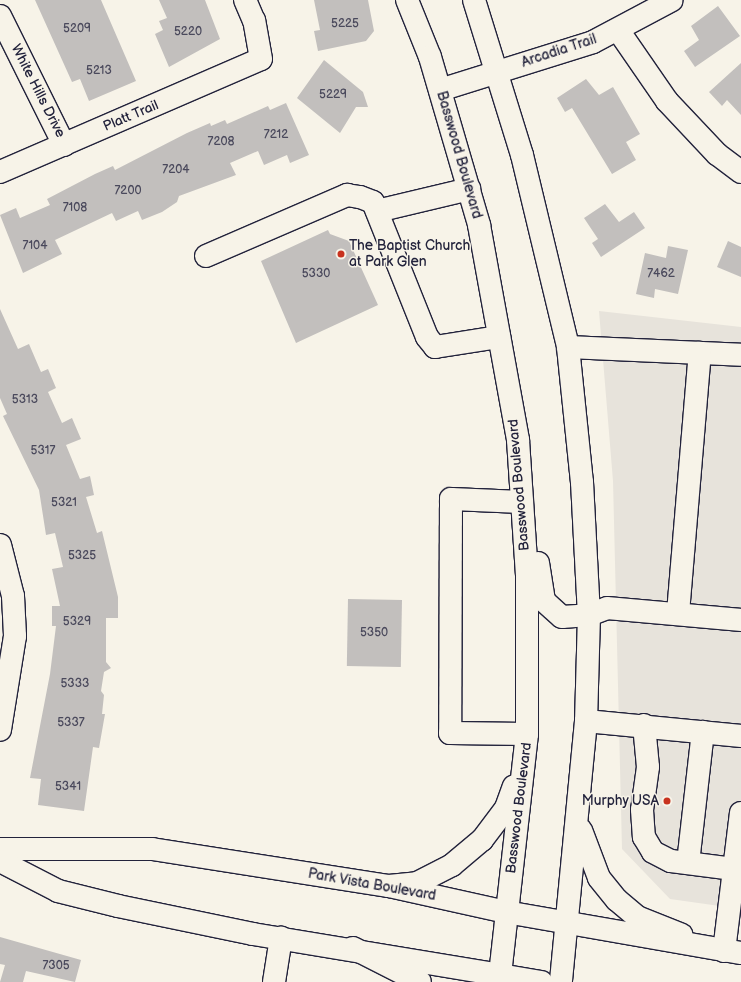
<!DOCTYPE html>
<html>
<head>
<meta charset="utf-8">
<style>
  body { margin:0 }
  #map { position:relative; width:741px; height:982px; overflow:hidden; background:#f7f3e8; font-family:"Balsamiq Sans",sans-serif }
  div>[style] { position:absolute }
  [style*='--x'] { left:calc(var(--x)*1px); top:calc(var(--y)*1px); width:calc(var(--w)*1px); rotate:calc(var(--a)*1deg) }
  .built>* { inset:0; background:#e7e3db }
  .building>* { inset:0; background:#c2bfbd; transform-origin:0 0 }
  .roads { filter:drop-shadow(1px 0 #22223b) drop-shadow(-1px 0 #22223b) drop-shadow(0 1px #22223b) drop-shadow(0 -1px #22223b) }
  .minor>* { height:22px; margin:-11px; padding:0 11px; transform-origin:11px; border-radius:11px; background:#f7f3e8 }
  .major>* { height:22px; margin:-11px; padding:0 11px; transform-origin:11px; border-radius:11px; background:#f7f3e8 }
  .dots>* { width:11px; height:11px; translate:-50% -50%; box-sizing:border-box; border:2px solid #f7f3e8; border-radius:50% }
  span { translate:-50% -50%; white-space:nowrap; text-align:center; line-height:1.15; -webkit-text-stroke:3px #f7f3e8; paint-order:stroke }
  .number-label { font-size:12px; color:#4a495c }
  .number-label span { -webkit-text-stroke-width:0 }
  .street-label { font-size:14px; color:#22223b }
  .poi-label { font-size:14px; color:#22223b }
  .left { translate:0 -50%; text-align:left }
  .right { translate:-100% -50%; text-align:right }
</style>
</head>
<body>
<div id="map">
  <div class="built">
    <div style="clip-path:polygon(599px 311px,741px 327px,741px 909px,670px 899px,622px 849px,613px 481px)"></div>
  </div>
  <div class="building">
    <div style="clip-path:polygon(35px 0,101px 0,136px 81px,89px 101px,80px 79px,72px 82px)"></div>
    <div style="clip-path:polygon(159px 0,205px 0,220px 39px,169px 67px,155px 34px,163px 30px,159px 21px,167px 18px)"></div>
    <div style="clip-path:polygon(314px 0,368px 0,374px 31px,366px 41px,318px 51px,314px 31px,320px 30px)"></div>
    <div style="clip-path:polygon(718px 6px,740px 36px,695px 67px,684px 51px,699px 40px,691px 26px)"></div>
    <div style="clip-path:polygon(324px 60px,363px 92px,368px 107px,356px 107px,340px 133px,297px 98px)"></div>
    <div style="clip-path:polygon(741px 63px,741px 115px,727px 100px,722px 106px,709px 92px)"></div>
    <div style="clip-path:polygon(586px 79px,599px 95px,613px 87px,640px 134px,626px 142px,636px 160px,612px 174px,572px 108px,565px 112px,557px 98px)"></div>
    <div style="clip-path:polygon(286px 103px,309px 155px,290px 163px,287px 155px,264px 165px,258px 151px,230px 163px,236px 175px,179px 196px,177px 202px,162px 212px,142px 220px,138px 211px,116px 221px,112px 213px,55px 240px,62px 254px,23px 273px,0 215px,16px 208px,20px 218px,50px 205px,47px 199px,95px 174px,113px 166px,115px 170px,187px 133px,210px 123px,211px 126px,225px 120px,227px 124px,268px 106px,270px 110px)"></div>
    <div style="clip-path:polygon(605px 204px,619px 222px,634px 212px,645px 228px,601px 257px,592px 243px,598px 239px,584px 218px)"></div>
    <div style="clip-path:polygon(328px 230px,330px 234px,349px 241px,378px 305px,296px 343px,261px 261px)"></div>
    <div style="clip-path:polygon(728px 241px,741px 247px,741px 277px,717px 267px)"></div>
    <div style="clip-path:polygon(668px 246px,688px 250px,678px 294px,655px 289px,654px 298px,636px 294px,645px 253px,666px 258px)"></div>
    <div style="clip-path:polygon(0 309px,18px 349px,29px 344px,41px 372px,48px 369px,56px 388px,48px 392px,62px 423px,72px 418px,81px 439px,66px 445px,80px 479px,90px 476px,94px 495px,86px 497px,97px 533px,102px 531px,118px 597px,118px 618px,106px 618px,106px 662px,111px 668px,104px 672px,101px 691px,104px 695px,102px 714px,105px 714px,99px 748px,93px 747px,84px 811px,38px 805px,41px 779px,30px 778px,50px 674px,56px 626px,52px 626px,52px 606px,60px 606px,52px 569px,63px 567px,55px 533px,46px 535px,39px 490px,3px 416px,7px 414px,0 398px)"></div>
    <div style="left:348px;top:599px;width:54px;height:67px;rotate:1deg"></div>
    <div style="clip-path:polygon(0 937px,81px 960px,75px 982px,26px 971px,23px 982px,0 982px,5px 965px,0 964px)"></div>
  </div>
  <div class="roads">
    <div class="minor">
      <div style="--x:0;--y:16;--w:144;--a:63.6"></div>
      <div style="--x:618;--y:30;--w:86;--a:55.4"></div>
      <div style="--x:667;--y:101;--w:73;--a:46.7"></div>
      <div style="--x:717;--y:154;--w:30;--a:37"></div>
      <div style="--x:440;--y:90;--w:160;--a:-17.4"></div>
      <div style="--x:593;--y:42;--w:89;--a:-28"></div>
      <div style="--x:0;--y:172;--w:284;--a:-23.4"></div>
      <div style="--x:261;--y:59;--w:39;--a:-100"></div>
      <div style="--x:254;--y:21;--w:23;--a:-113"></div>
      <div style="--x:377;--y:211;--w:95;--a:-13.4"></div>
      <div style="--x:206;--y:256;--w:154;--a:-23.4"></div>
      <div style="--x:347;--y:195;--w:13;--a:9"></div>
      <div style="--x:360;--y:197;--w:14;--a:21"></div>
      <div style="--x:373;--y:202;--w:145;--a:68.2"></div>
      <div style="--x:427;--y:337;--w:13;--a:51"></div>
      <div style="--x:435;--y:347;--w:65;--a:-8.9"></div>
      <div style="--x:568;--y:347;--w:173;--a:2.6"></div>
      <div style="--x:522;--y:502;--w:71;--a:-177.6"></div>
      <div style="--x:451;--y:499;--w:234;--a:90.2"></div>
      <div style="--x:450;--y:733;--w:77;--a:0.7"></div>
      <div style="--x:0;--y:545;--w:53;--a:75.7"></div>
      <div style="--x:13;--y:596;--w:40;--a:87.1"></div>
      <div style="--x:15;--y:636;--w:95;--a:99.1"></div>
      <div style="--x:678;--y:613;--w:261;--a:-85.2"></div>
      <div style="--x:589;--y:615;--w:19;--a:-21"></div>
      <div style="--x:607;--y:608;--w:135;--a:5.1"></div>
      <div style="--x:586;--y:721;--w:156;--a:5.5"></div>
      <div style="--x:644;--y:725;--w:42;--a:84.6"></div>
      <div style="--x:648;--y:767;--w:43;--a:97.9"></div>
      <div style="--x:642;--y:810;--w:27;--a:86"></div>
      <div style="--x:644;--y:837;--w:17;--a:59"></div>
      <div style="--x:653;--y:852;--w:20;--a:27"></div>
      <div style="--x:671;--y:861;--w:71;--a:7.3"></div>
      <div style="--x:0;--y:849;--w:152;--a:0"></div>
      <div style="--x:152;--y:849;--w:240;--a:8.9"></div>
      <div style="--x:389;--y:886;--w:120;--a:12.5"></div>
      <div style="--x:0;--y:861;--w:65;--a:27.3"></div>
      <div style="--x:58;--y:891;--w:62;--a:14"></div>
      <div style="--x:118;--y:906;--w:138;--a:11.7"></div>
      <div style="--x:253;--y:934;--w:250;--a:9.4"></div>
      <div style="--x:688;--y:863;--w:132;--a:-83.5"></div>
      <div style="--x:724;--y:951;--w:139;--a:-83"></div>
      <div style="--x:274;--y:982;--w:45;--a:-81"></div>
    </div>
    <div class="major">
      <div style="--x:407;--y:0;--w:61;--a:68"></div>
      <div style="--x:430;--y:57;--w:175;--a:73.7"></div>
      <div style="--x:479;--y:225;--w:219;--a:79.7"></div>
      <div style="--x:518;--y:440;--w:136;--a:86.2"></div>
      <div style="--x:527;--y:576;--w:158;--a:90"></div>
      <div style="--x:527;--y:734;--w:250;--a:96.4"></div>
      <div style="--x:474;--y:0;--w:162;--a:72.8"></div>
      <div style="--x:522;--y:155;--w:197;--a:76.5"></div>
      <div style="--x:568;--y:347;--w:136;--a:84.1"></div>
      <div style="--x:582;--y:482;--w:133;--a:87"></div>
      <div style="--x:589;--y:615;--w:106;--a:91.6"></div>
      <div style="--x:586;--y:721;--w:262;--a:95.5"></div>
      <div style="--x:538;--y:563;--w:38;--a:81"></div>
      <div style="--x:544;--y:601;--w:24;--a:42"></div>
      <div style="--x:562;--y:617;--w:27;--a:-4"></div>
      <div style="--x:581;--y:830;--w:51;--a:69.4"></div>
      <div style="--x:599;--y:878;--w:28;--a:51"></div>
      <div style="--x:617;--y:900;--w:26;--a:40"></div>
      <div style="--x:637;--y:917;--w:48;--a:21.8"></div>
      <div style="--x:389;--y:886;--w:28;--a:-6"></div>
      <div style="--x:417;--y:883;--w:39;--a:-27"></div>
      <div style="--x:452;--y:865;--w:39;--a:-40"></div>
      <div style="--x:482;--y:840;--w:40;--a:-53"></div>
      <div style="--x:506;--y:808;--w:23;--a:-70"></div>
      <div style="--x:506;--y:912;--w:239;--a:9.9"></div>
      <div style="--x:353;--y:948;--w:75;--a:26.9"></div>
      <div style="--x:500;--y:975;--w:42;--a:9.7"></div>
    </div>
  </div>
  <div class="dots">
    <div style="left:341px;top:254px;background:#c8321e"></div>
    <div style="left:667px;top:801px;background:#c8321e"></div>
  </div>
  <div class="number-label">
    <span style="left:345px;top:24px">5225</span>
    <span style="left:77px;top:29px">5209</span>
    <span style="left:188px;top:32px">5220</span>
    <span style="left:99px;top:71px">5213</span>
    <span style="left:333px;top:95px">5229</span>
    <span style="left:276px;top:135px">7212</span>
    <span style="left:221px;top:142px">7208</span>
    <span style="left:176px;top:170px">7204</span>
    <span style="left:128px;top:191px">7200</span>
    <span style="left:75px;top:208px">7108</span>
    <span style="left:35px;top:246px">7104</span>
    <span style="left:316px;top:274px">5330</span>
    <span style="left:661px;top:274px">7462</span>
    <span style="left:25px;top:400px">5313</span>
    <span style="left:43px;top:451px">5317</span>
    <span style="left:64px;top:503px">5321</span>
    <span style="left:82px;top:556px">5325</span>
    <span style="left:77px;top:622px">5329</span>
    <span style="left:374px;top:633px">5350</span>
    <span style="left:75px;top:684px">5333</span>
    <span style="left:71px;top:723px">5337</span>
    <span style="left:68px;top:787px">5341</span>
    <span style="left:56px;top:966px">7305</span>
  </div>
  <div class="street-label">
    <span style="left:559px;top:51px;rotate:-18deg">Arcadia Trail</span>
    <span style="left:38px;top:91px;rotate:63deg">White Hills Drive</span>
    <span style="left:131px;top:116px;rotate:-23deg">Platt Trail</span>
    <span style="left:459px;top:155px;rotate:74deg">Basswood Boulevard</span>
    <span style="left:519px;top:485px;rotate:-95deg">Basswood Boulevard</span>
    <span style="left:519px;top:808px;rotate:-83deg">Basswood Boulevard</span>
    <span style="left:372px;top:885px;rotate:10deg">Park Vista Boulevard</span>
  </div>
  <div class="poi-label">
    <span class="left" style="left:349px;top:254px">The Baptist Church<br>at Park Glen</span>
    <span class="right" style="left:659px;top:801px">Murphy USA</span>
  </div>
</div>
</body>
</html>
